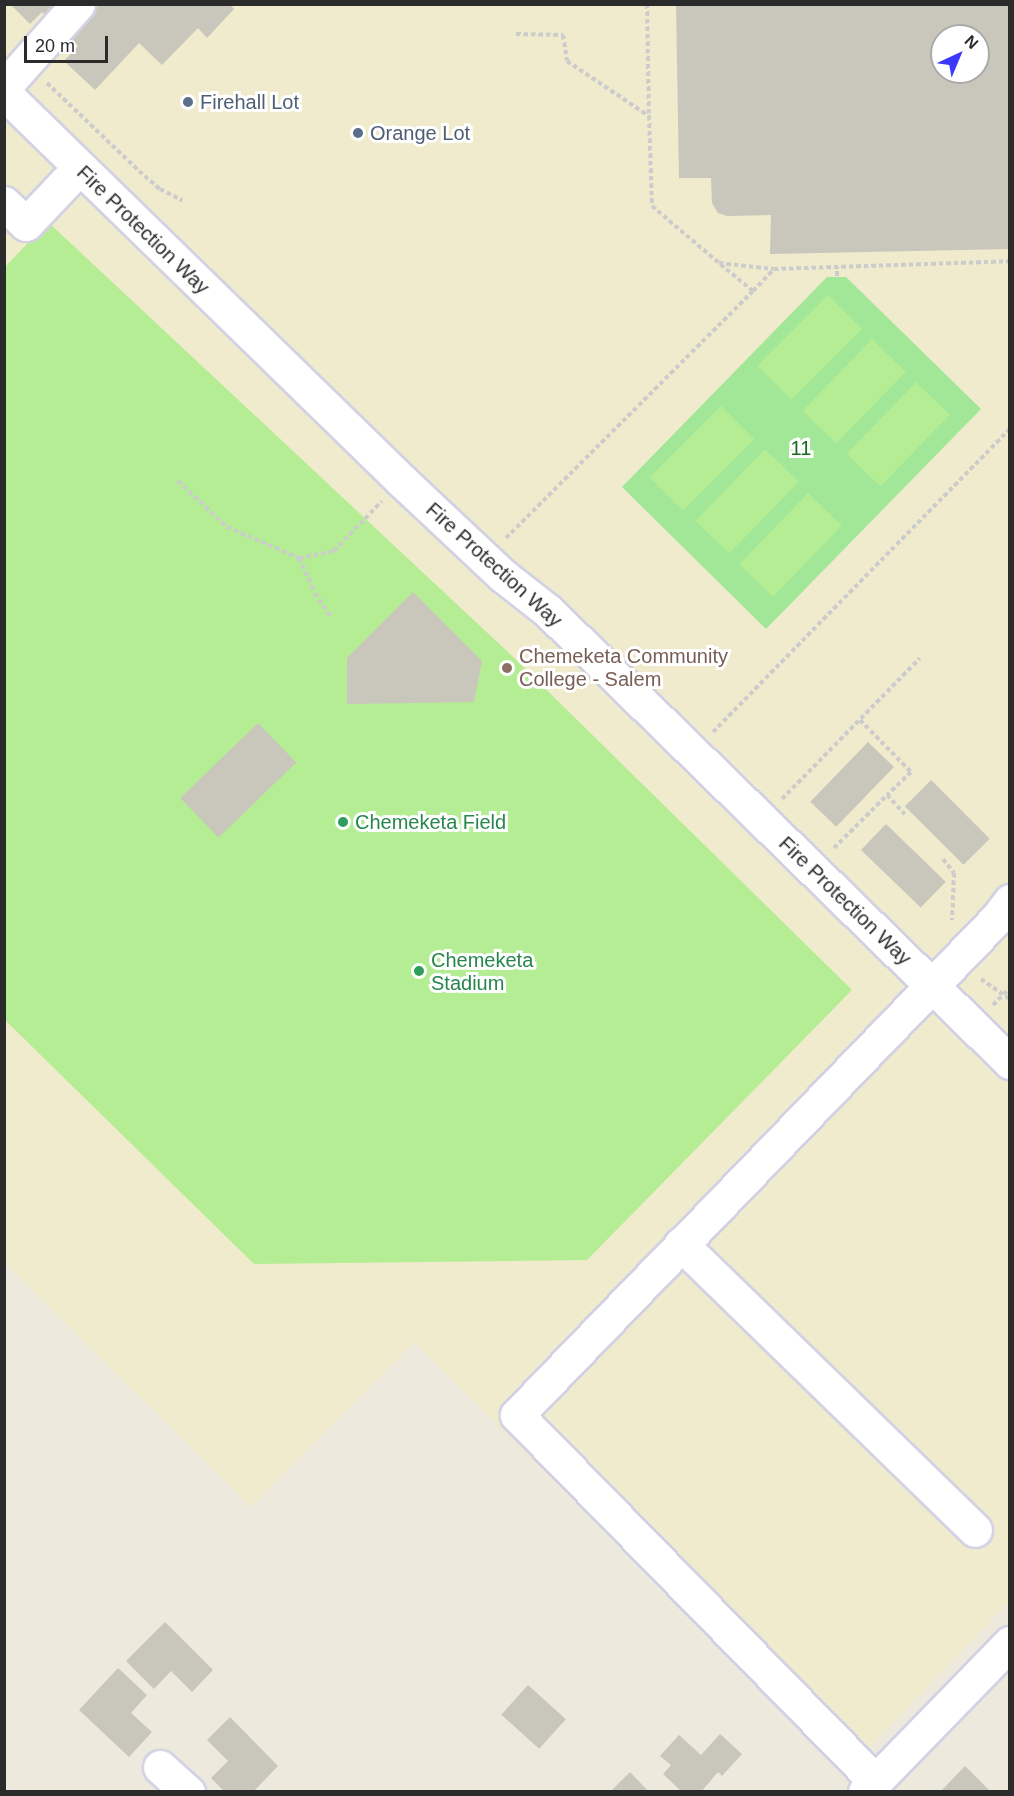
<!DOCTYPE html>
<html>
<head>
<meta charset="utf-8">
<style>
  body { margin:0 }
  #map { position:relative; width:1014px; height:1796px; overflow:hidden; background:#edeadd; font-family:Arial,sans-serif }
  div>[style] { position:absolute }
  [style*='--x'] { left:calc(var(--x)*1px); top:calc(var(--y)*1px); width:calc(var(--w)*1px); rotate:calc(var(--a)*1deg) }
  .education>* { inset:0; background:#efebcc }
  .green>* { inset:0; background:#a2e698 }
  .pitch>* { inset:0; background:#b4ed93; transform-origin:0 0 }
  .building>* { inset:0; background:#c9c6bc; transform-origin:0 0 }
  .path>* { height:4px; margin-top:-2px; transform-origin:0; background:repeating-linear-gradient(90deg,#ccc 0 4.5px,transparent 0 7.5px) }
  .roads { filter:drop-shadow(2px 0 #d2d2e4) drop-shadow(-2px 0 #d2d2e4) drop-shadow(0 2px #d2d2e4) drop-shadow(0 -2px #d2d2e4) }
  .minor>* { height:33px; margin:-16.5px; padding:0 16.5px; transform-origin:16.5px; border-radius:16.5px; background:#fff }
  .dots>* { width:16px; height:16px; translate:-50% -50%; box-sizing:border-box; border:3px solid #fff; border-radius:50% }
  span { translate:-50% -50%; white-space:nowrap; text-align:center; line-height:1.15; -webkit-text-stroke:6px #fff; paint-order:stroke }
  .service-label { font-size:20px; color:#4e5e75 }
  .left { translate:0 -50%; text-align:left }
  .street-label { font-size:20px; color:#2b2b2b }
  .park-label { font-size:20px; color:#186b18 }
  .education-label { font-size:20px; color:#785e54 }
  .leisure-label { font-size:20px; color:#27864d }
  .frame { position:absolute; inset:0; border:6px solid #2b2b2b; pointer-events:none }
  .north { position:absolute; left:930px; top:24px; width:60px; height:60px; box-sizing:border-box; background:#fff; border:2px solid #aaa; border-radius:50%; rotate:44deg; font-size:16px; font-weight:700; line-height:24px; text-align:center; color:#2b2b2b }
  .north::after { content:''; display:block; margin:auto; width:21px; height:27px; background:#3d38ff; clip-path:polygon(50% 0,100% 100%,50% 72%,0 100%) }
  .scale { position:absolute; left:24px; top:36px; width:84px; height:27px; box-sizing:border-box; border:3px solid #2b2b2b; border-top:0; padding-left:8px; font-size:18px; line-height:21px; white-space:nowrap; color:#2b2b2b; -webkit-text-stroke:4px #fff; paint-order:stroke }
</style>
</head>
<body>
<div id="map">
  <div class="education">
    <div style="clip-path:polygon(evenodd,4px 5px,1009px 5px,1009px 1602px,846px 1772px,414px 1342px,251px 1507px,5px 1263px,4px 5px,942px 36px,978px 36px,978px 72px,942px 72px,942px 36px)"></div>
  </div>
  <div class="green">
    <div style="clip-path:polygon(827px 277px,846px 277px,981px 409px,766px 629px,622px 487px)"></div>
  </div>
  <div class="pitch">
    <div style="clip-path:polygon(48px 222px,510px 654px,852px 990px,587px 1260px,254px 1264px,5px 1020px,5px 267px)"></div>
    <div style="left:828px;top:295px;width:48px;height:100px;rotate:45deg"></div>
    <div style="left:872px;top:339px;width:47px;height:100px;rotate:44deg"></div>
    <div style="left:916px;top:382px;width:47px;height:100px;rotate:44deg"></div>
    <div style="left:721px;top:406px;width:47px;height:101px;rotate:45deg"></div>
    <div style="left:765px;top:449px;width:47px;height:100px;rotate:44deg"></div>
    <div style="left:808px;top:493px;width:47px;height:99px;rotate:44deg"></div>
  </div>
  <div class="building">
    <div style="clip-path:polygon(10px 4px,230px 4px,234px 9px,207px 38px,198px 28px,162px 65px,139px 43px,95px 90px,64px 61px,78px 46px,42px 12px,30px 24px)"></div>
    <div style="clip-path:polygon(evenodd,676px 4px,1010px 4px,1010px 249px,770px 254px,771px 215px,727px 216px,718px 213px,712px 203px,711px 178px,679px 178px,676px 4px,942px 36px,978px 36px,978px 72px,942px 72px,942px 36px)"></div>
    <div style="clip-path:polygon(413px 592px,482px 661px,474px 702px,347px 704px,347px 658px)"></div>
    <div style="left:258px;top:723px;width:55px;height:108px;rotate:46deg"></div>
    <div style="left:868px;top:742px;width:36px;height:83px;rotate:44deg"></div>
    <div style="left:931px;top:780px;width:83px;height:37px;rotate:45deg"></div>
    <div style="left:886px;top:824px;width:83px;height:36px;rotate:44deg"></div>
    <div style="clip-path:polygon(165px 1622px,213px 1670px,192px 1692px,171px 1671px,154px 1689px,126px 1661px)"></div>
    <div style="clip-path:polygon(118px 1668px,147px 1695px,131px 1713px,152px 1732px,129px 1757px,79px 1710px)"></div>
    <div style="left:528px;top:1685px;width:51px;height:40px;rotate:42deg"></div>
    <div style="clip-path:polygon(230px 1717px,278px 1766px,253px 1792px,225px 1792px,211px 1778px,228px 1761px,207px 1740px)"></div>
    <div style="clip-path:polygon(720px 1734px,742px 1754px,722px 1776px,718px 1772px,701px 1792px,682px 1792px,663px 1774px,671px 1765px,660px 1756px,679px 1735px,701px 1755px)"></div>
    <div style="clip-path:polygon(965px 1766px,991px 1792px,940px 1792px)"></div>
    <div style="clip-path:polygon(630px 1772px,649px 1792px,610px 1792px)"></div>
  </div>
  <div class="path">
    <div style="--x:647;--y:4;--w:111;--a:89"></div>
    <div style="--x:516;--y:34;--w:47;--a:1.2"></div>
    <div style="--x:563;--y:35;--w:26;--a:81"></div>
    <div style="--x:567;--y:61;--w:99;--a:33.9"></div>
    <div style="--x:649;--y:116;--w:90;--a:88.1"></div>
    <div style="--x:652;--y:206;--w:88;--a:40.4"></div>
    <div style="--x:719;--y:263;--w:55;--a:6.2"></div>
    <div style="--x:774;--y:269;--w:236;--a:-1.9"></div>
    <div style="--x:47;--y:83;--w:127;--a:43.7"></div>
    <div style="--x:139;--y:171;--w:28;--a:41"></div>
    <div style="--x:160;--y:189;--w:25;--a:27"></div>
    <div style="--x:837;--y:276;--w:9;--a:-90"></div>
    <div style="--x:753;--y:291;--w:30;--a:-46"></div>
    <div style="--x:178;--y:481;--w:67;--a:43.2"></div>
    <div style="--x:227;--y:527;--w:78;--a:23.3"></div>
    <div style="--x:299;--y:558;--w:36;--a:-11"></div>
    <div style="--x:334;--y:551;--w:69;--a:-46.2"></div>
    <div style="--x:506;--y:538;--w:349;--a:-45"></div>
    <div style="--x:753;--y:291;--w:43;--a:-140.7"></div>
    <div style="--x:299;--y:558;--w:38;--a:65"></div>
    <div style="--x:315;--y:593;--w:30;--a:57"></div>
    <div style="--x:860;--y:720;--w:73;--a:45.6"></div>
    <div style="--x:911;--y:772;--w:33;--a:136"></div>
    <div style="--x:887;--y:795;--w:26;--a:47"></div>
    <div style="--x:713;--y:732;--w:424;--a:-45.6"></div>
    <div style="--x:782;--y:799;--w:197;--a:-45.6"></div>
    <div style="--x:834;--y:848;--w:75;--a:-45"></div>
    <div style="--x:943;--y:859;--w:18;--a:52"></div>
    <div style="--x:954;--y:873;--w:47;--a:92.4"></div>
    <div style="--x:981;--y:979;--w:35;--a:35"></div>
    <div style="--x:993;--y:1005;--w:24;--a:-45"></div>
  </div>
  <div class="roads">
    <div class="minor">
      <div style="--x:4;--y:87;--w:111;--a:-48.3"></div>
      <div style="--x:4;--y:93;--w:556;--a:44.27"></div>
      <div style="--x:402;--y:481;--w:137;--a:43.2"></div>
      <div style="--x:502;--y:575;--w:58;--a:38"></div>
      <div style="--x:548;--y:611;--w:646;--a:44.31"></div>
      <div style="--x:4;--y:203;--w:30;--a:44"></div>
      <div style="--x:26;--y:224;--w:77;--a:-46.6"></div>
      <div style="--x:681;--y:1244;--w:410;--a:44.2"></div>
      <div style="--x:160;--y:1767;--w:38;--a:42"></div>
      <div style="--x:875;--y:1781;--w:512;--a:-134.37"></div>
      <div style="--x:517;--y:1415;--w:692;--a:-45.99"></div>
      <div style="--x:998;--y:917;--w:20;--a:-53"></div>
      <div style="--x:865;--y:1792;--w:208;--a:-45.8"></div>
    </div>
  </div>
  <div class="dots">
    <div style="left:188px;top:102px;background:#5c6f8a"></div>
    <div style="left:358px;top:133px;background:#5c6f8a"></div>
    <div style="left:507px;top:668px;background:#8d6e63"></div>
    <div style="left:343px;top:822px;background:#2e9e5b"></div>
    <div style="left:419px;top:971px;background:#2e9e5b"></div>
  </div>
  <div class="service-label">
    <span class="left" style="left:200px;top:102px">Firehall Lot</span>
    <span class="left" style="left:370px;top:133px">Orange Lot</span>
  </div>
  <div class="street-label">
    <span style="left:143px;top:230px;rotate:44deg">Fire Protection Way</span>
    <span style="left:494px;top:565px;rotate:42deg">Fire Protection Way</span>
    <span style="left:845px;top:901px;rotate:44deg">Fire Protection Way</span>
  </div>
  <div class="park-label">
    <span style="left:801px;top:448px">11</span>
  </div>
  <div class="education-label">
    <span class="left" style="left:519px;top:668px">Chemeketa Community<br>College - Salem</span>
  </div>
  <div class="leisure-label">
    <span class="left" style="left:355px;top:822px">Chemeketa Field</span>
    <span class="left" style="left:431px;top:972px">Chemeketa<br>Stadium</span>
  </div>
  <div class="frame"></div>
  <div class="north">N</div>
  <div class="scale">20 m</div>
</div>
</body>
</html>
